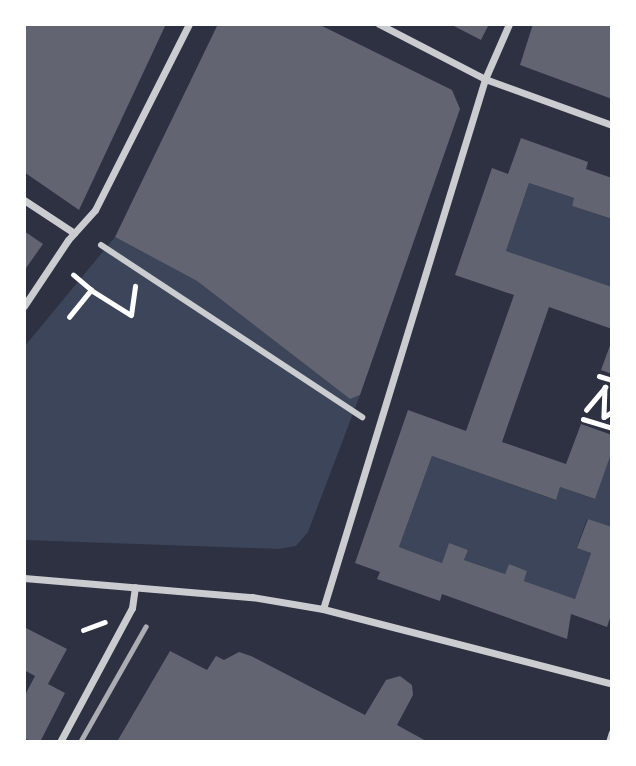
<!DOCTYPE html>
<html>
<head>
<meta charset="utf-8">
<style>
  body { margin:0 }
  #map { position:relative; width:636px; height:766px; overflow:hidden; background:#2d3142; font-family:"Asap Condensed",sans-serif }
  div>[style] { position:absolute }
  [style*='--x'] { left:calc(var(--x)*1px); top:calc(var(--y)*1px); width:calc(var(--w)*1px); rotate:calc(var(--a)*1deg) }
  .green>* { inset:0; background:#3c4559 }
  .building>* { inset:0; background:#626471 }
  .path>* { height:4.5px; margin:-2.25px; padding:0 2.25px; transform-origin:2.25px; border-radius:2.25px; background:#fff }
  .pedestrian>* { height:6px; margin:-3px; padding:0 3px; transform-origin:3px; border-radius:3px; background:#caccd0 }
  .minor>* { height:7px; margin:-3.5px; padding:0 3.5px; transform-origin:3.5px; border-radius:3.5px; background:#caccd0 }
  .rail>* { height:5px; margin:-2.5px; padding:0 2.5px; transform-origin:2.5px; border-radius:2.5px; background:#abadb3 }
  span { translate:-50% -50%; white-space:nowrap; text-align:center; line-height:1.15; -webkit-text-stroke:5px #fff; paint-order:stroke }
  .frame { position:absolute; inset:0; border:26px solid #fff; pointer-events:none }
</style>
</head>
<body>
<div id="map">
  <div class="green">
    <div style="clip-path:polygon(529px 183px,574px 198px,572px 206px,611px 219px,611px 287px,506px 251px)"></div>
    <div style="clip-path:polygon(115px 237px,197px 281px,350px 399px,360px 395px,308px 532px,296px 546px,279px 549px,25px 540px,24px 347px)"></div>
    <div style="clip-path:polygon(611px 451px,611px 527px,587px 519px,577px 547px,591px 553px,575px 599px,524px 581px,527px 571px,509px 564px,505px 574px,464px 560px,468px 550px,449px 544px,442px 563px,399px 547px,432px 456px,555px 500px,560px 487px,594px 499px)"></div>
  </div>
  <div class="building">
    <div style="clip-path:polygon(24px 24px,166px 24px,79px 210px,24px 172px)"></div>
    <div style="clip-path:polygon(218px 24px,318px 24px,452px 90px,460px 109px,360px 395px,350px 399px,197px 281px,115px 237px)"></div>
    <div style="clip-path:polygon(450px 24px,489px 24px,481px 40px)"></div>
    <div style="clip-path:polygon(533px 24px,612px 24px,612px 99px,520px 65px)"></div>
    <div style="clip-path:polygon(521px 138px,588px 162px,586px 169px,612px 178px,612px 219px,572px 206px,574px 198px,529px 183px,506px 251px,612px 287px,612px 329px,549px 307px,502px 442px,566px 464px,581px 424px,612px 435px,612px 451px,595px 499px,560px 487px,556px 500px,432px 456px,399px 547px,442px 563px,449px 543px,468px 550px,464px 560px,505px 574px,509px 564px,527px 571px,524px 581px,575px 599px,591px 553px,577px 548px,588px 519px,612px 527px,612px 612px,607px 627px,571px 614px,567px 639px,442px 594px,440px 601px,377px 579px,380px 572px,355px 563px,408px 410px,466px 431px,514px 295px,455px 275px,492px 168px,508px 174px)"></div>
    <div style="clip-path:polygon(24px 231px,43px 244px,26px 268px,24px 267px)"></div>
    <div style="clip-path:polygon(612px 340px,612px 374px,601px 370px)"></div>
    <div style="clip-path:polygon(24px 627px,67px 649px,48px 684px,65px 693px,40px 742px,24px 739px,24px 697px,35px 676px,24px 670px)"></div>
    <div style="clip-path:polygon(170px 651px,207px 670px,216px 656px,224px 660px,239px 652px,251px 656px,365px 715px,386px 680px,400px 676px,412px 685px,413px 695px,397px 725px,428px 742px,118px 740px)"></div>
  </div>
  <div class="path">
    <div style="--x:91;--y:290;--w:47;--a:32"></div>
    <div style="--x:131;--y:315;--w:29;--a:-82"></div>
    <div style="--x:69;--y:317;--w:35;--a:-51"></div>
    <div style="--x:91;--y:290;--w:23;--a:-140"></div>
    <div style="--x:599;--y:376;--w:14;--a:17"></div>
    <div style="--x:586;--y:410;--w:30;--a:-50"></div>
    <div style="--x:605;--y:387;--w:30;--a:92"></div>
    <div style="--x:604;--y:417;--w:9;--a:-32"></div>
    <div style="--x:583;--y:419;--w:30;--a:17"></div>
    <div style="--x:83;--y:630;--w:23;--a:-20"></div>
  </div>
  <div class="pedestrian">
    <div style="--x:101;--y:245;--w:313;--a:33.4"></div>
  </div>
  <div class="minor">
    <div style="--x:379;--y:24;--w:119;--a:27.4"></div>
    <div style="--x:485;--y:79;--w:135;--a:19.9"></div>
    <div style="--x:24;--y:200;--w:60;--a:33.4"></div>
    <div style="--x:24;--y:306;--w:79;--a:-56.3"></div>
    <div style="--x:68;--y:240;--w:40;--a:-48"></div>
    <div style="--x:95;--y:210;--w:208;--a:-63.2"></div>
    <div style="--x:24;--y:578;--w:229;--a:4.8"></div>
    <div style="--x:252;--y:597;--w:72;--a:9.6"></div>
    <div style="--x:323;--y:609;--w:299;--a:14.5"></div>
    <div style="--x:323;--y:609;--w:554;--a:-73"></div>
    <div style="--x:485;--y:79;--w:60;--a:-66.4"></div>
    <div style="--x:60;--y:742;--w:152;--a:-61.8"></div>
    <div style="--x:132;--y:608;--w:21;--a:-82"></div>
    <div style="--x:609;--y:742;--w:10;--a:-73"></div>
  </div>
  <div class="rail">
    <div style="--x:80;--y:742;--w:133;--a:-60.4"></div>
  </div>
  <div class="frame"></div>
</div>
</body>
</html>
